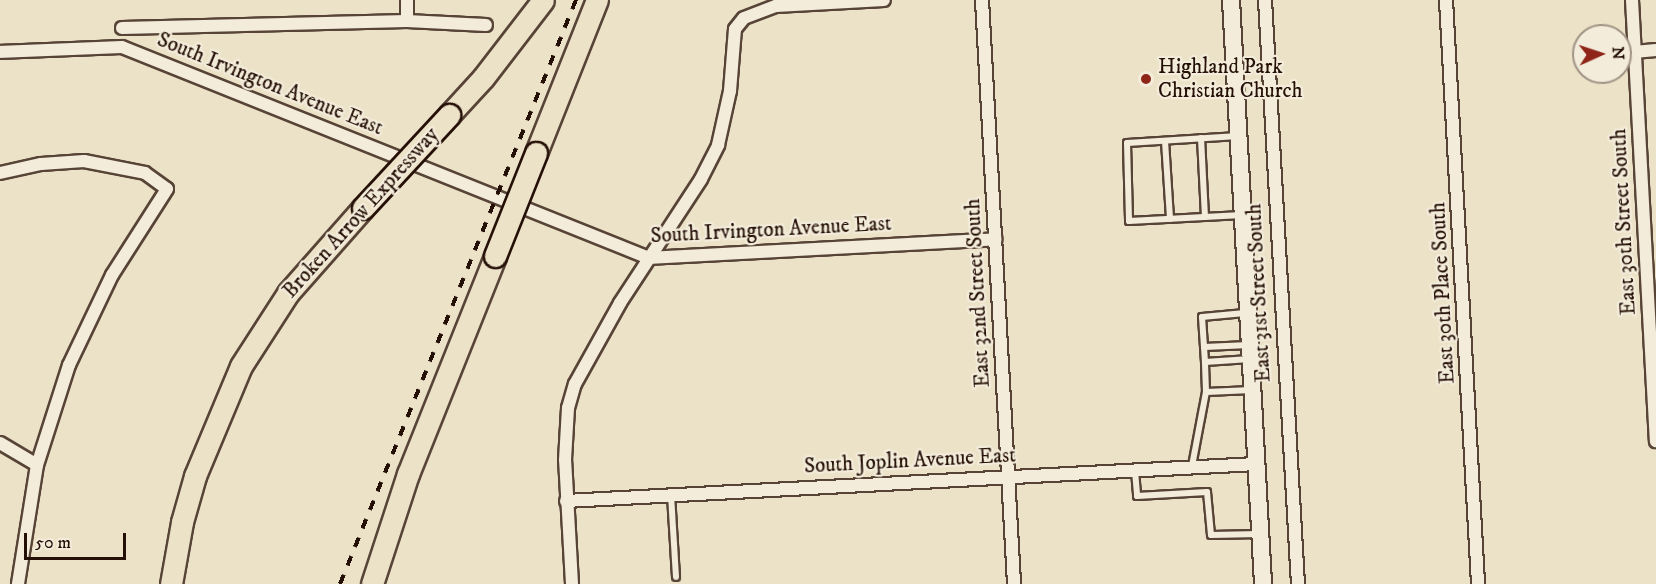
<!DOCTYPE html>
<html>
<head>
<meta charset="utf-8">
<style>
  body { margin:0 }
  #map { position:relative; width:1656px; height:584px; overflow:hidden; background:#ece2c7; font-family:"IM FELL DW Pica",serif }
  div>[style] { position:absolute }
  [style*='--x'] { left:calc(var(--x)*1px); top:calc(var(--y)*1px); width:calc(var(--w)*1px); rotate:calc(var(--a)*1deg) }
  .roads { filter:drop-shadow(2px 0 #574437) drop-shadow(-2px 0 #574437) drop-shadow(0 2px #574437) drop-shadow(0 -2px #574437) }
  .service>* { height:6px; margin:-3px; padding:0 3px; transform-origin:3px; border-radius:3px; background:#f3ecdb }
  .minor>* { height:12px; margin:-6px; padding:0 6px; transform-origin:6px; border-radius:6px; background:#f3ecdb }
  .secondary>* { height:16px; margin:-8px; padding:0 8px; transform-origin:8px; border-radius:8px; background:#f3ecdb }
  .motorway>* { height:21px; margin:-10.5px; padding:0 10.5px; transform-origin:10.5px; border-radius:10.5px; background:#ece2c7 }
  .rail>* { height:4px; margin-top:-2px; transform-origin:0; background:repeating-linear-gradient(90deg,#251007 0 10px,transparent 0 20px) }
  .bridges { filter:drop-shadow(2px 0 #251007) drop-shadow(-2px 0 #251007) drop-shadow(0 2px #251007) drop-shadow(0 -2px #251007) }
  .motorway-bridge>* { height:21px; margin:-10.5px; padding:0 10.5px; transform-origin:10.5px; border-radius:10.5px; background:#ece2c7 }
  .dots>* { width:16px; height:16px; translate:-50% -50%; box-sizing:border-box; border:3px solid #f3ecdb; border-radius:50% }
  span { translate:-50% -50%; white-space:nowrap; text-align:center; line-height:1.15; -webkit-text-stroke:4.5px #f3ecdb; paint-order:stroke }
  .poi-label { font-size:21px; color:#251007 }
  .left { translate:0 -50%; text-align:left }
  .street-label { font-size:21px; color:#251007 }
  .north { position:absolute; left:1572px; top:24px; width:60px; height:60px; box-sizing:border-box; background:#f3ecdb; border:2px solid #a19486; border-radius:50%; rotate:87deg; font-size:16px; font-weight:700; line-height:24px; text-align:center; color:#251007 }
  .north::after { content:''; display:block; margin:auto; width:21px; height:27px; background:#8f2418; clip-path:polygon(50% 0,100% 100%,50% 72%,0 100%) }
  .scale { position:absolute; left:24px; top:533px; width:102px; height:27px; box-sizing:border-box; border:3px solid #251007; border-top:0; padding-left:8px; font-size:18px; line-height:21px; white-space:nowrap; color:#251007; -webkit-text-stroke:4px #f3ecdb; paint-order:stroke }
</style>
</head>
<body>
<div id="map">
  <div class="roads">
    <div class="service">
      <div style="--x:1238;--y:136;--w:111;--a:176.4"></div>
      <div style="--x:1127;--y:143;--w:78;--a:88.5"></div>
      <div style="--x:1129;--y:221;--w:113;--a:-3"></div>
      <div style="--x:1201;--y:138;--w:79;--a:87.1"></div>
      <div style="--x:1165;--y:141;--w:78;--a:86.3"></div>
      <div style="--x:1204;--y:347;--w:45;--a:-2.5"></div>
      <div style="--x:1205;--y:362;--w:45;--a:-93.8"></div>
      <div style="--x:1202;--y:317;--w:43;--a:-5.3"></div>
      <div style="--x:1206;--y:392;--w:30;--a:-92"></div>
      <div style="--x:1205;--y:362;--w:45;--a:-3.8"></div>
      <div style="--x:1192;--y:466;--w:75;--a:-79.3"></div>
      <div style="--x:1206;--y:392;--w:46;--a:-2.5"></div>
      <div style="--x:1135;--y:471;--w:25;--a:85"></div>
      <div style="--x:1137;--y:496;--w:70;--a:-3.3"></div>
      <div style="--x:1207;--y:492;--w:43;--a:84.7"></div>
      <div style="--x:1211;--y:535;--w:49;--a:-1.2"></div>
      <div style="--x:671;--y:495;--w:82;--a:86.5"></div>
    </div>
    <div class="minor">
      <div style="--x:982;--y:0;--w:585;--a:86.86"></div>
      <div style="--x:1265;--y:0;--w:585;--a:86.77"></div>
      <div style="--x:1446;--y:0;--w:585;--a:86.86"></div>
      <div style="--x:1632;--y:0;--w:442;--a:86.9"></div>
      <div style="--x:407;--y:21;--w:21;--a:-90"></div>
      <div style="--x:122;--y:28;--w:285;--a:-1.4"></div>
      <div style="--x:407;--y:21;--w:79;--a:2.9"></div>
      <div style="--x:0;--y:52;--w:122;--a:-2.3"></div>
      <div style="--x:122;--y:47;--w:568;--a:21.82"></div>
      <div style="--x:649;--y:258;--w:347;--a:-3.1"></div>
      <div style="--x:1634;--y:52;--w:22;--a:-5"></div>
      <div style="--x:0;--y:173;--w:42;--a:-12.4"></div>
      <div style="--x:41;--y:164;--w:43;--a:-4"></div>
      <div style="--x:84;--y:161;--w:62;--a:11.1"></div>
      <div style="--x:145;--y:173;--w:27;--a:36"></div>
      <div style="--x:167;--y:189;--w:102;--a:122.6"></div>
      <div style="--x:112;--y:275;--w:100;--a:115.5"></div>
      <div style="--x:69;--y:365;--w:105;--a:107.7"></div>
      <div style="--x:37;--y:465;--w:121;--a:99.1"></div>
      <div style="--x:0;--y:443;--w:43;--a:30.7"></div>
      <div style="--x:566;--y:501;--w:691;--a:-3.07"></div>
      <div style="--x:572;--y:584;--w:124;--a:-93.2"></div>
      <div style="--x:565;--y:460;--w:52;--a:-86.7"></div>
      <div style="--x:568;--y:408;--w:25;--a:-74"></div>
      <div style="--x:575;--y:384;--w:93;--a:-60.9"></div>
      <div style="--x:620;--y:303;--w:148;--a:-56.8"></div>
      <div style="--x:701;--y:179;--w:38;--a:-63"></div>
      <div style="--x:718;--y:145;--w:55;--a:-77.5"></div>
      <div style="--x:730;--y:91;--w:62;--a:-85.4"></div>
      <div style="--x:735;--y:29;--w:14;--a:-51"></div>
      <div style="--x:744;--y:18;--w:34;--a:-21"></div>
      <div style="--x:776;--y:6;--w:108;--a:-3.2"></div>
    </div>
    <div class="secondary">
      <div style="--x:1231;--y:0;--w:585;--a:86.86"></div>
    </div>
    <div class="motorway">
      <div style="--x:449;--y:115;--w:50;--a:-47.4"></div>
      <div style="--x:483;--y:78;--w:98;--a:-52.4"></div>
      <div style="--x:536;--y:153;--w:165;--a:-68.3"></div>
      <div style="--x:171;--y:584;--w:63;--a:-79.9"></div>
      <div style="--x:182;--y:522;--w:48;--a:-74.2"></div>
      <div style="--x:195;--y:476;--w:119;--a:-67.3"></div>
      <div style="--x:241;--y:366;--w:87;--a:-57.2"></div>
      <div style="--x:288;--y:293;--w:113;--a:-48.6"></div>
      <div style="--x:372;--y:584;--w:116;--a:-71.9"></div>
      <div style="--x:408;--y:474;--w:235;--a:-68.2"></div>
    </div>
  </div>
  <div class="rail">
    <div style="--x:340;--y:584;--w:630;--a:-68"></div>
  </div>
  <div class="bridges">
    <div class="motorway-bridge">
      <div style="--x:363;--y:208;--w:127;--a:-47.2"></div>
      <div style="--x:495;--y:256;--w:111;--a:-68.3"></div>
    </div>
  </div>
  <div class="dots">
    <div style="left:1146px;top:79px;background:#8f2418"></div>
  </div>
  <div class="poi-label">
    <span class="left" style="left:1158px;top:79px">Highland Park<br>Christian Church</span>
  </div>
  <div class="street-label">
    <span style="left:270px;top:84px;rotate:22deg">South Irvington Avenue East</span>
    <span style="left:361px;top:213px;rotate:-48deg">Broken Arrow Expressway</span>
    <span style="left:1624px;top:222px;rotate:-93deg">East 30th Street South</span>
    <span style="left:771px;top:230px;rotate:-3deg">South Irvington Avenue East</span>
    <span style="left:978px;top:293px;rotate:-93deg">East 32nd Street South</span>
    <span style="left:1259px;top:293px;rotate:-93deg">East 31st Street South</span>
    <span style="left:1443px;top:293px;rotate:-93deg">East 30th Place South</span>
    <span style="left:910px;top:461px;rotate:-3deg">South Joplin Avenue East</span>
  </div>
  <div class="north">N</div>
  <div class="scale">50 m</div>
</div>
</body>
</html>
